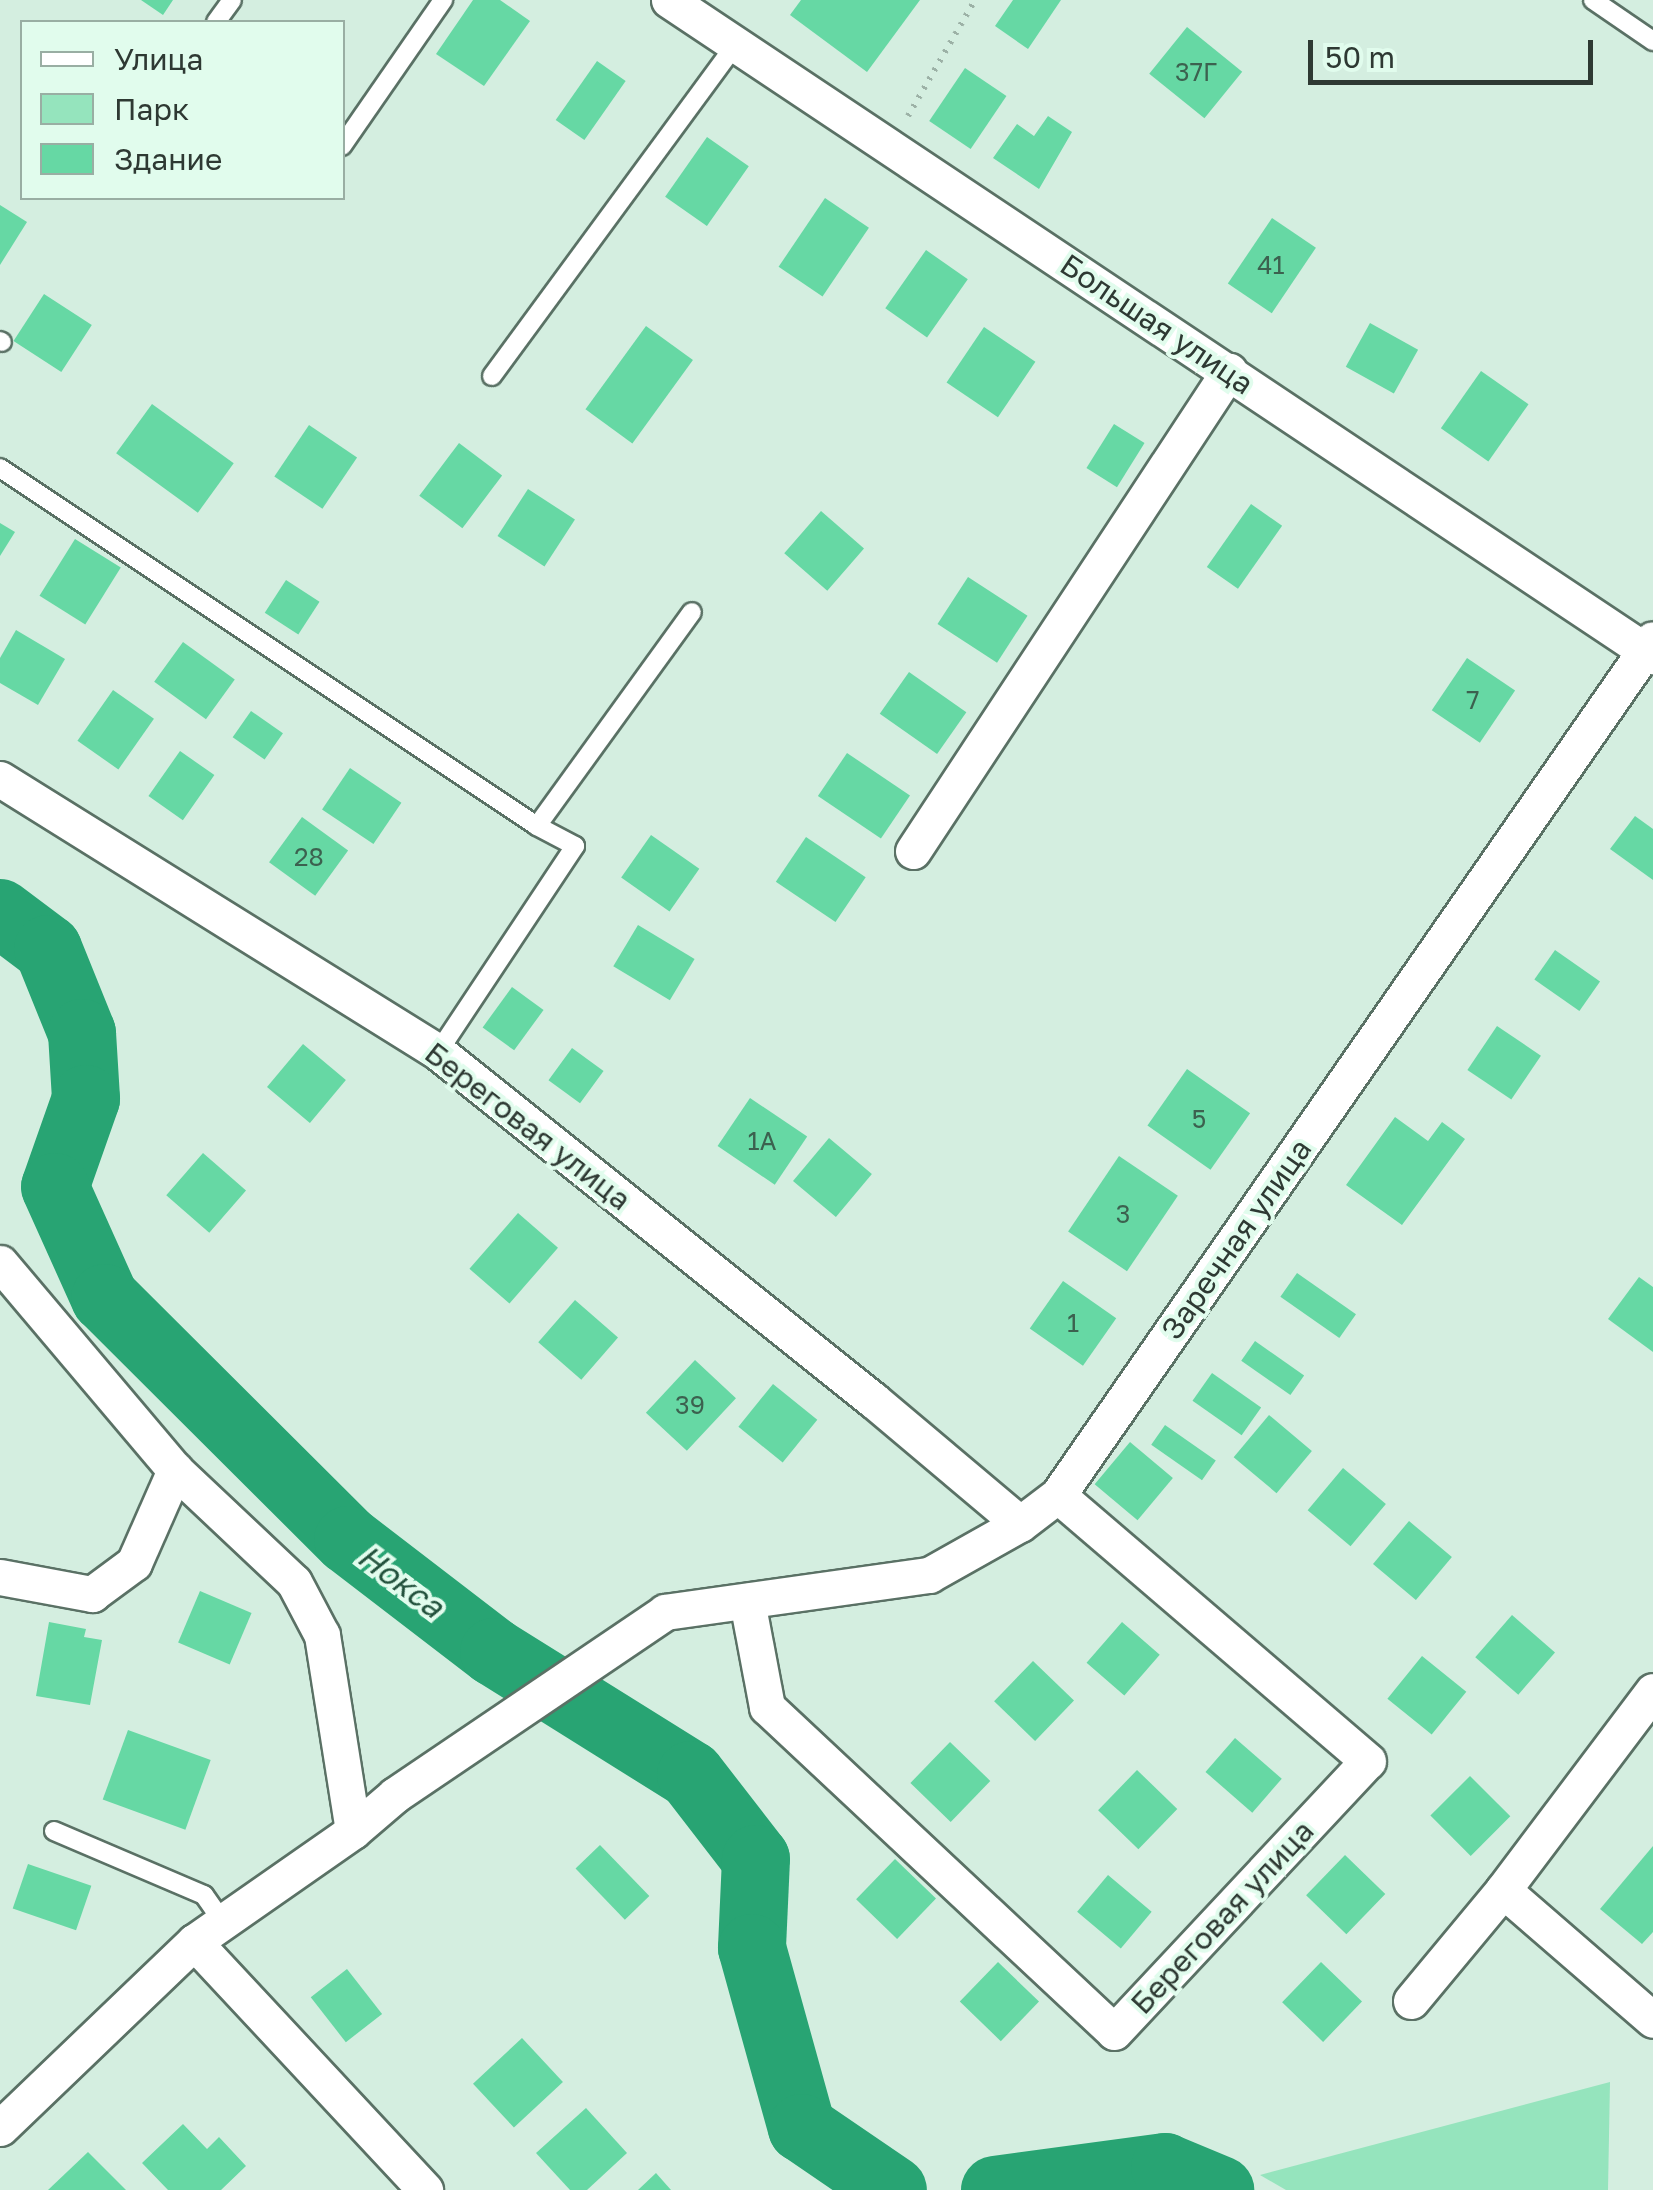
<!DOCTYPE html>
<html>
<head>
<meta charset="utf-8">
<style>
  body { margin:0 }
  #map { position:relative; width:1653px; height:2190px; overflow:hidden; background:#d4eee0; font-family:"Golos Text",sans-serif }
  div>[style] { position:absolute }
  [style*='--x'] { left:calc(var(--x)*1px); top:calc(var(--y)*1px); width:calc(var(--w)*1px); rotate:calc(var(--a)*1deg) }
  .green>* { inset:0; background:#95e4bd }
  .river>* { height:68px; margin:-34px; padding:0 34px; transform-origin:34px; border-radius:34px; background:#28a473 }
  .building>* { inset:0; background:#66d8a4; transform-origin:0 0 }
  .path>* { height:6px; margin-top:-3px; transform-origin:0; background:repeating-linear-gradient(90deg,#9cb1a6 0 2.5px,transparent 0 10.5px) }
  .roads { filter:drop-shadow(2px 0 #5a7165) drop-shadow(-2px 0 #5a7165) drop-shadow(0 2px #5a7165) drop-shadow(0 -2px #5a7165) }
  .lane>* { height:18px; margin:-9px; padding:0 9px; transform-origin:9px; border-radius:9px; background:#fff }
  .street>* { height:35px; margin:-17.5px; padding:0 17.5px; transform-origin:17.5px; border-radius:17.5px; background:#fff }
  span { translate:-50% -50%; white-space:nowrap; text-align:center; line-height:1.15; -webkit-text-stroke:8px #e1fced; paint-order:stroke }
  .number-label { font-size:25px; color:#3c614f }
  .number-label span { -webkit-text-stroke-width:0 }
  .street-label { font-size:30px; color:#2e3933 }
  .water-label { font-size:32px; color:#22513c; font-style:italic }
  .legend { position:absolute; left:20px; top:20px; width:325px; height:180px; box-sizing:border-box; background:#e1fced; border:2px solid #99aea3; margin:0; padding:12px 18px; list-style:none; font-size:30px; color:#2e3933 }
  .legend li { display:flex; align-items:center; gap:20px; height:50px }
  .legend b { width:50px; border:2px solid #99aea3 }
  .scale { position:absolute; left:1308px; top:40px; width:285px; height:45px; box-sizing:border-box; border:5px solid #2e3933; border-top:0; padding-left:12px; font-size:30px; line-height:35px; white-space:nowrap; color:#2e3933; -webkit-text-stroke:8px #e1fced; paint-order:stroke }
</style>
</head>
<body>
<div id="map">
  <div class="green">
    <div style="clip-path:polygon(1610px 2082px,1608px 2190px,1286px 2190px,1260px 2175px)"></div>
  </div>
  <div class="river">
    <div style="--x:0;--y:913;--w:60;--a:36.9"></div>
    <div style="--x:48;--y:949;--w:91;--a:68"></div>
    <div style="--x:82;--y:1033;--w:66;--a:86.5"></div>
    <div style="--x:86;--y:1099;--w:93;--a:109.4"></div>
    <div style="--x:55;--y:1187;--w:122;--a:65.8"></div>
    <div style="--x:105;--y:1298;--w:343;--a:44.9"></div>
    <div style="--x:348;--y:1540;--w:184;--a:37.5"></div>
    <div style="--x:494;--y:1652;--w:232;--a:32"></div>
    <div style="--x:691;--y:1775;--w:106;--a:52.3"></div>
    <div style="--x:756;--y:1859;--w:89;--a:92.6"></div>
    <div style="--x:752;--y:1948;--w:187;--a:74.5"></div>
    <div style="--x:802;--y:2128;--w:110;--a:34.3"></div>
    <div style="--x:995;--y:2190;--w:172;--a:-7.7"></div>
    <div style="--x:1165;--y:2167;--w:60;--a:22.7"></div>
  </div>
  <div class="building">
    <div style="clip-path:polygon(141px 0,173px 0,163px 15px)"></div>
    <div style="clip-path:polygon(473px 0,500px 0,530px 21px,484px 86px,436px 54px)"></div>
    <div style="clip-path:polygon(801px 0,920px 0,867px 72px,790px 15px)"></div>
    <div style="clip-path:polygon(1013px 0,1061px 0,1028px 49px,995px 26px)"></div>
    <div style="left:1187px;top:27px;width:71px;height:60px;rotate:39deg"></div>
    <div style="left:597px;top:61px;width:35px;height:72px;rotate:35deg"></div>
    <div style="left:965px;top:68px;width:50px;height:64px;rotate:34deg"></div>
    <div style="clip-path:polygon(1048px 116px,1072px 132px,1039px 189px,993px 158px,1017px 124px,1034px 136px)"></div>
    <div style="left:707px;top:137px;width:51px;height:73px;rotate:35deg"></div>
    <div style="left:825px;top:198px;width:53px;height:83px;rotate:34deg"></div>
    <div style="clip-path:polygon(0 205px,27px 222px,0 265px)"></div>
    <div style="left:1272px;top:218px;width:53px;height:79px;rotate:34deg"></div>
    <div style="left:926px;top:250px;width:51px;height:71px;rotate:35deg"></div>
    <div style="left:44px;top:294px;width:57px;height:56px;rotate:33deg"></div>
    <div style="left:1370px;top:323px;width:55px;height:50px;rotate:29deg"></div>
    <div style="left:646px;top:326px;width:58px;height:103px;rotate:36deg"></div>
    <div style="left:984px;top:327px;width:62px;height:67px;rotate:34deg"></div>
    <div style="left:1481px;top:371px;width:58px;height:70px;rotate:35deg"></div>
    <div style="left:152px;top:404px;width:101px;height:61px;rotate:36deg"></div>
    <div style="left:1114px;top:424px;width:36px;height:52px;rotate:32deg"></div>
    <div style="left:309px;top:425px;width:58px;height:62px;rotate:34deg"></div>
    <div style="left:459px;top:443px;width:54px;height:66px;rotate:37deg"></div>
    <div style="left:528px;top:489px;width:56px;height:56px;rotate:33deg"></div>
    <div style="left:1251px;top:504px;width:38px;height:77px;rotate:35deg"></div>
    <div style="left:821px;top:511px;width:57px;height:56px;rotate:41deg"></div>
    <div style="clip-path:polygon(0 523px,15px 532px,0 556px)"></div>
    <div style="left:75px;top:539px;width:54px;height:67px;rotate:32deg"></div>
    <div style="left:968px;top:577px;width:71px;height:56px;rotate:33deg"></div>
    <div style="left:286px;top:580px;width:40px;height:39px;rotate:33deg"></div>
    <div style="clip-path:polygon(16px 630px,65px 659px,38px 705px,0 683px,0 658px)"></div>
    <div style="left:183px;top:642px;width:64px;height:49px;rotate:36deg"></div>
    <div style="left:1467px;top:658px;width:58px;height:63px;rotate:34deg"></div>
    <div style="left:909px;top:672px;width:70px;height:51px;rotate:35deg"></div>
    <div style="left:113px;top:690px;width:50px;height:62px;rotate:35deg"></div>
    <div style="left:251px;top:711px;width:39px;height:32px;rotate:35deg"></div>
    <div style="left:180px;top:751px;width:42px;height:55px;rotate:35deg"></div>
    <div style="left:847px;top:753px;width:76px;height:52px;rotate:34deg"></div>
    <div style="left:350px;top:768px;width:62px;height:50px;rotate:34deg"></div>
    <div style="clip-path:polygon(1635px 816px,1653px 829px,1653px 880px,1610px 849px)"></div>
    <div style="left:302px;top:817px;width:57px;height:56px;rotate:36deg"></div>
    <div style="left:651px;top:835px;width:59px;height:52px;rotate:35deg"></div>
    <div style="left:806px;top:837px;width:72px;height:54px;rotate:34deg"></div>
    <div style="left:638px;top:925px;width:66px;height:48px;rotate:31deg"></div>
    <div style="left:1555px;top:950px;width:55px;height:36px;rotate:35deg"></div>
    <div style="left:512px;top:987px;width:39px;height:50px;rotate:36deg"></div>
    <div style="left:1497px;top:1026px;width:53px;height:53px;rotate:34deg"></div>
    <div style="left:303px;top:1044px;width:56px;height:56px;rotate:40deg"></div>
    <div style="left:572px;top:1048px;width:39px;height:40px;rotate:36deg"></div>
    <div style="left:1187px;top:1069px;width:77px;height:69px;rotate:35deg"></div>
    <div style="left:750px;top:1098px;width:69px;height:58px;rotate:34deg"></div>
    <div style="clip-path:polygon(1395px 1117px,1428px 1141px,1442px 1122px,1465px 1139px,1402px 1225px,1346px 1185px)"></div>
    <div style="left:829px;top:1138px;width:56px;height:56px;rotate:40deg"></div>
    <div style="left:203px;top:1153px;width:57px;height:56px;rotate:41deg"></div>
    <div style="left:1119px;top:1156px;width:71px;height:91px;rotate:34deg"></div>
    <div style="left:518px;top:1213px;width:53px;height:74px;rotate:41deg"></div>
    <div style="left:1297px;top:1273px;width:72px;height:29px;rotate:35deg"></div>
    <div style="clip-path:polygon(1639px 1277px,1653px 1287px,1653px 1352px,1608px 1319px)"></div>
    <div style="left:1063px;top:1281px;width:65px;height:58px;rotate:35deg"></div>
    <div style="left:575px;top:1300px;width:57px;height:56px;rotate:41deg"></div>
    <div style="left:1255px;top:1341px;width:60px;height:24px;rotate:35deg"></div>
    <div style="left:695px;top:1360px;width:56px;height:72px;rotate:43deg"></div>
    <div style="left:1212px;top:1373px;width:60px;height:34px;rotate:35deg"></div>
    <div style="left:773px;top:1384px;width:57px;height:55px;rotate:39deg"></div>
    <div style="left:1269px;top:1415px;width:56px;height:55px;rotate:40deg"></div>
    <div style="left:1165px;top:1425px;width:62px;height:24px;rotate:35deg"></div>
    <div style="left:1130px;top:1442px;width:56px;height:55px;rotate:40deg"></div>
    <div style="left:1343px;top:1468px;width:56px;height:55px;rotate:40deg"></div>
    <div style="left:1409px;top:1521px;width:56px;height:56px;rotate:40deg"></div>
    <div style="left:200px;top:1591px;width:56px;height:56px;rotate:23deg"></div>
    <div style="left:1512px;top:1615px;width:57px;height:56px;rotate:41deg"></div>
    <div style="clip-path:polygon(49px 1622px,86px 1629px,84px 1637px,102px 1640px,90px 1705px,36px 1696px)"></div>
    <div style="left:1122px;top:1622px;width:50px;height:54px;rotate:41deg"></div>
    <div style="left:1422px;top:1656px;width:57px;height:55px;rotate:39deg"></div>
    <div style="left:1033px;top:1661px;width:57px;height:56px;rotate:44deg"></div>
    <div style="left:128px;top:1730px;width:88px;height:74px;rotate:20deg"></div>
    <div style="left:1235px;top:1738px;width:62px;height:45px;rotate:41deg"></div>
    <div style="left:950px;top:1742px;width:56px;height:57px;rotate:44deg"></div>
    <div style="left:1137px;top:1770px;width:56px;height:56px;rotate:44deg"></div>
    <div style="left:1470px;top:1776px;width:57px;height:56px;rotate:45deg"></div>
    <div style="left:600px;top:1845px;width:71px;height:34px;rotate:46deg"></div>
    <div style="clip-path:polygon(1653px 1846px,1653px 1932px,1642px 1944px,1600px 1909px)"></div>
    <div style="left:1345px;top:1855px;width:56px;height:56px;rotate:44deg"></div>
    <div style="left:895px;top:1859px;width:57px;height:56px;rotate:44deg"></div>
    <div style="left:28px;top:1864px;width:67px;height:47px;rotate:19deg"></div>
    <div style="left:1108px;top:1875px;width:57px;height:48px;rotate:40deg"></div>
    <div style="left:998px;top:1962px;width:57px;height:55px;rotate:44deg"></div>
    <div style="left:1321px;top:1962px;width:57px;height:56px;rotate:44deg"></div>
    <div style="left:347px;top:1969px;width:57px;height:46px;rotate:52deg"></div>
    <div style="left:522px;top:2038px;width:60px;height:67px;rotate:47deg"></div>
    <div style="clip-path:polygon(586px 2108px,627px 2153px,587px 2190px,570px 2190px,536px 2153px)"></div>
    <div style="clip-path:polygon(183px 2124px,207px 2149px,219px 2137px,246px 2166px,221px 2190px,168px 2190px,142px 2163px)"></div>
    <div style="clip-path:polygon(88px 2152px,126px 2190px,48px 2190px)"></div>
    <div style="clip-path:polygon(656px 2173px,671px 2190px,638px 2190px)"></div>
  </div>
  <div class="path">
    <div style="--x:908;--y:116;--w:134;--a:-60"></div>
  </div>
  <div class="roads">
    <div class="lane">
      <div style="--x:1593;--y:0;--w:73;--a:34.3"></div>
      <div style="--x:216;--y:22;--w:27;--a:-54"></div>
      <div style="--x:342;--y:146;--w:178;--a:-55.3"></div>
      <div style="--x:0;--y:341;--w:2;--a:27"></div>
      <div style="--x:492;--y:376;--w:412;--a:-53.7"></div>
      <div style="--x:0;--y:468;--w:645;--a:33.69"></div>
      <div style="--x:537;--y:826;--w:43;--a:27.8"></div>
      <div style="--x:575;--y:846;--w:247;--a:123.6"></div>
      <div style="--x:537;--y:826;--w:264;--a:-54.1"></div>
      <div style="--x:54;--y:1831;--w:163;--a:23.1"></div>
      <div style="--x:204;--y:1895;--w:33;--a:55"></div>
    </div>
    <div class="street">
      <div style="--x:669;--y:0;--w:1183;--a:33.69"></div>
      <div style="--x:0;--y:779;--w:516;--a:31.93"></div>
      <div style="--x:438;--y:1052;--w:557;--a:38.66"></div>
      <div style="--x:873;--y:1400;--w:192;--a:40.1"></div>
      <div style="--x:913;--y:851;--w:575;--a:-56.64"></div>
      <div style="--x:0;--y:1263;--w:271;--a:49.8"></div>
      <div style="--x:175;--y:1470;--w:163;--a:43.3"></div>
      <div style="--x:294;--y:1582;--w:60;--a:62.2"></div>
      <div style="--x:322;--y:1635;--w:198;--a:81"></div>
      <div style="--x:0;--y:1577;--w:94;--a:10.5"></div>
      <div style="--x:92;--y:1594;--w:52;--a:-36.4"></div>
      <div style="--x:134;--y:1563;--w:102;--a:-66.2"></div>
      <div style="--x:747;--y:1601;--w:108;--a:79.3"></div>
      <div style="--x:767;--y:1707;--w:475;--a:43.1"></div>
      <div style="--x:1114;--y:2032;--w:371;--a:-46.9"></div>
      <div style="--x:1368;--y:1761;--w:408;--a:-139.4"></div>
      <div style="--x:1503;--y:1890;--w:198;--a:40.9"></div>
      <div style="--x:194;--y:1942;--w:339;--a:47"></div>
      <div style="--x:1411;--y:2001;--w:144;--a:-50.3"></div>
      <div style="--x:1503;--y:1890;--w:249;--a:-53"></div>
      <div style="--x:0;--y:2128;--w:269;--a:-43.8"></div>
      <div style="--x:194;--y:1942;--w:194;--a:-34.9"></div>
      <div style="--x:353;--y:1831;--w:55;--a:-40.6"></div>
      <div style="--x:395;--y:1795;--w:326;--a:-34.1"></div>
      <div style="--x:665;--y:1612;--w:267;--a:-8"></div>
      <div style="--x:929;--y:1575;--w:104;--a:-29.3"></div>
      <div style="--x:1020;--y:1524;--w:48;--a:-37.3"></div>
      <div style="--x:1058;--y:1495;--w:1042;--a:-55.2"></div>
    </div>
  </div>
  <div class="number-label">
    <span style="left:1196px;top:72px">37Г</span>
    <span style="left:1271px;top:265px">41</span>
    <span style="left:1473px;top:700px">7</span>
    <span style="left:309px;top:857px">28</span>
    <span style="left:1199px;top:1119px">5</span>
    <span style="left:762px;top:1141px">1А</span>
    <span style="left:1123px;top:1214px">3</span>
    <span style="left:1073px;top:1323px">1</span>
    <span style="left:690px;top:1405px">39</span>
  </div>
  <div class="street-label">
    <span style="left:1157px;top:324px;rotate:34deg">Большая улица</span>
    <span style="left:528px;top:1126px;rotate:38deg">Береговая улица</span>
    <span style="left:1236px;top:1239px;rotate:-55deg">Заречная улица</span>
    <span style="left:1222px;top:1917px;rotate:-47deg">Береговая улица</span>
  </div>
  <div class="water-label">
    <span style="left:401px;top:1581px;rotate:37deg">Нокса</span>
  </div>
  <ul class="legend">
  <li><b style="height:12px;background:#fff"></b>Улица</li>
  <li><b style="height:28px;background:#95e4bd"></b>Парк</li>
  <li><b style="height:28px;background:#66d8a4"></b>Здание</li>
  </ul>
  <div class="scale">50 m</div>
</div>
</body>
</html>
